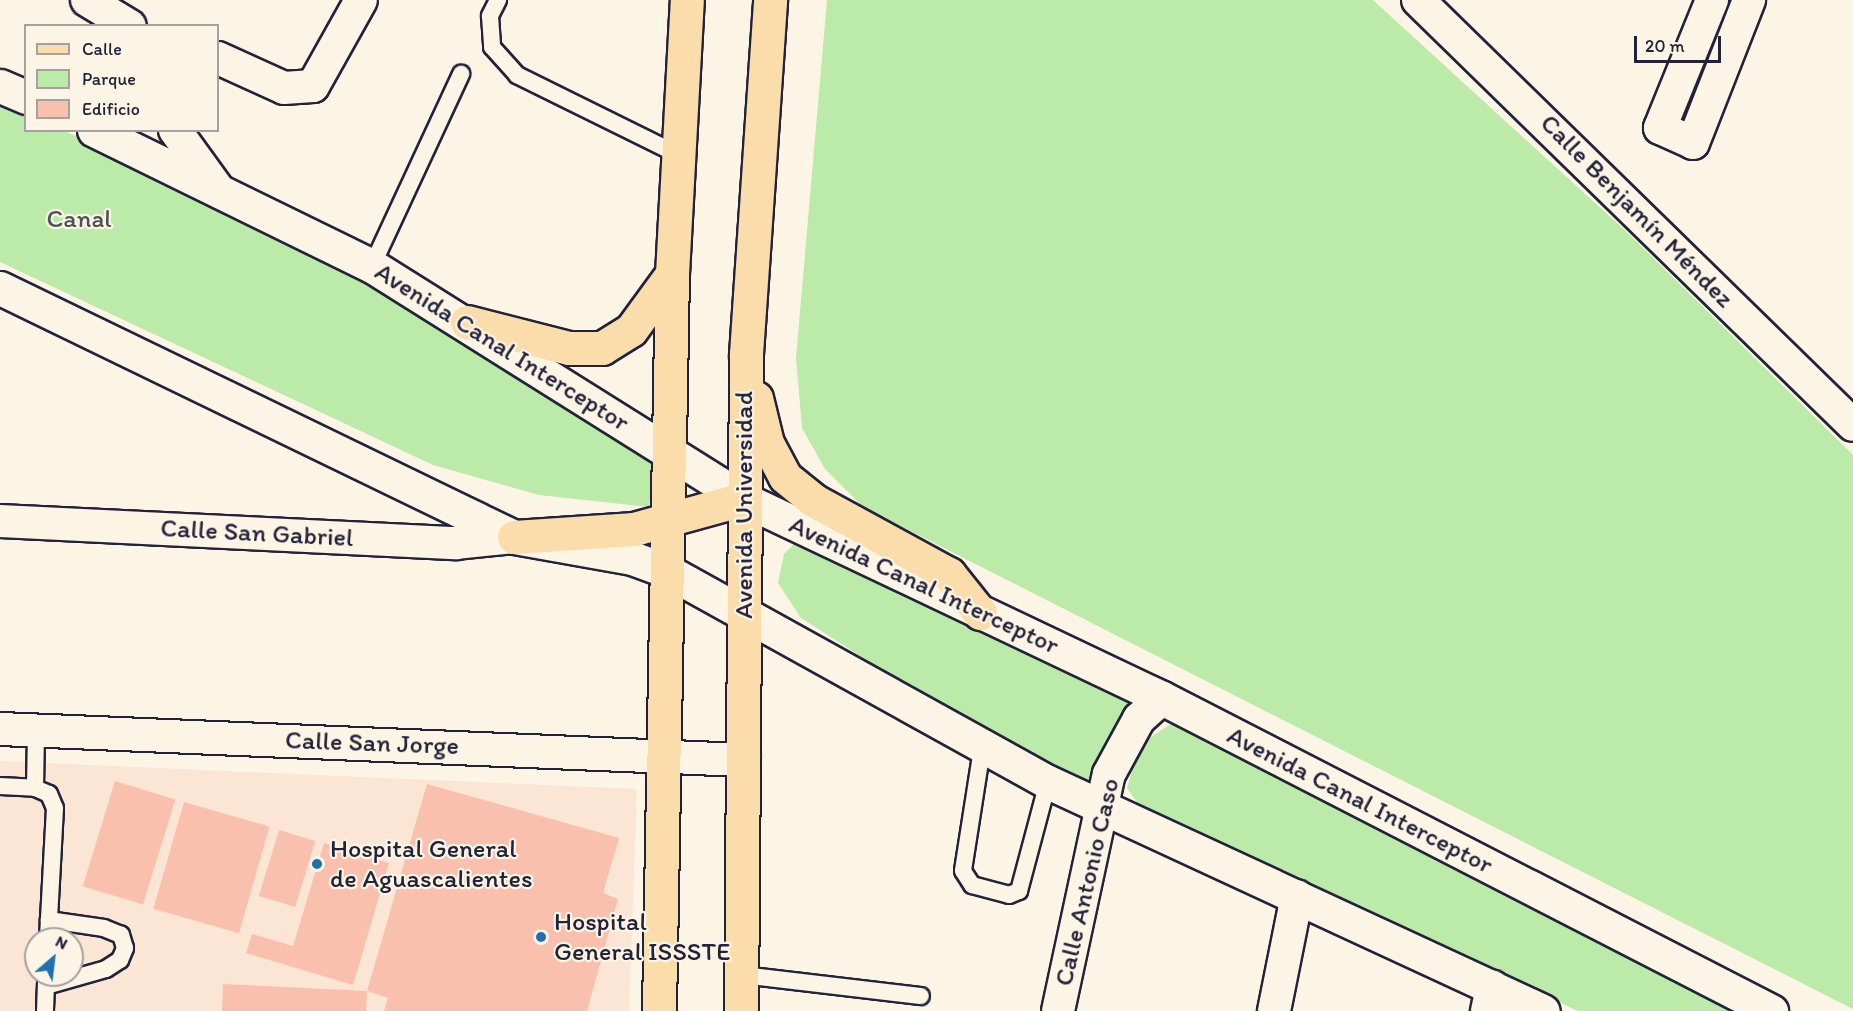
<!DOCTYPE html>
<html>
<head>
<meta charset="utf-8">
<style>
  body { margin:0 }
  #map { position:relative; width:1853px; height:1011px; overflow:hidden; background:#fcf5e5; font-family:Itim,sans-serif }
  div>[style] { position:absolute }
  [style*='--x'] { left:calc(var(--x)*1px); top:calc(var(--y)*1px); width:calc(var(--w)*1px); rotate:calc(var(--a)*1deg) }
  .built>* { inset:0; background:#fbe5d4 }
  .green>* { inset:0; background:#bceaa9 }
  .building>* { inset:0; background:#f9c1ad; transform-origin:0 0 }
  .roads { filter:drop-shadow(2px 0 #22223b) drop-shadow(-2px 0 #22223b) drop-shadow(0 2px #22223b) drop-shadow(0 -2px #22223b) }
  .lane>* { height:16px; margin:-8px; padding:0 8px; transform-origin:8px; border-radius:8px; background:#fcf5e5 }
  .street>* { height:32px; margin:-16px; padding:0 16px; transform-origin:16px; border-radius:16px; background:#fcf5e5 }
  .secondary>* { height:33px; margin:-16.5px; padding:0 16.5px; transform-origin:16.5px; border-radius:16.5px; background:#fcf5e5 }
  .primary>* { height:33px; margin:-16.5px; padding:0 16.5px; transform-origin:16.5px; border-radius:16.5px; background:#faddab }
  .dots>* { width:16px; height:16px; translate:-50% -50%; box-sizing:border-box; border:3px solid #fcf5e5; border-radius:50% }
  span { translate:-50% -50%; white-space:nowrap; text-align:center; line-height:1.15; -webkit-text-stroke:4.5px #fcf5e5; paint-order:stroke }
  .street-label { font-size:26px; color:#22223b }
  .park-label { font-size:26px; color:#485456 }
  .poi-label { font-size:26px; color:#22223b }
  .left { translate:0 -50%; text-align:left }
  .legend { position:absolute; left:24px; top:24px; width:195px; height:108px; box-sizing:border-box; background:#fcf5e5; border:2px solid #a5a1a1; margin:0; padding:8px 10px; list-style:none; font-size:18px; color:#22223b }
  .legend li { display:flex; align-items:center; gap:12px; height:30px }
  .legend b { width:30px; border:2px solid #a5a1a1 }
  .north { position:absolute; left:24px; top:927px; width:60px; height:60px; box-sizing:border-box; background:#fcf5e5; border:2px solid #a5a1a1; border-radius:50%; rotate:28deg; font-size:16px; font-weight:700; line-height:24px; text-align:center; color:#22223b }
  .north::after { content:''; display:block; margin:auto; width:21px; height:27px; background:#1f6fb2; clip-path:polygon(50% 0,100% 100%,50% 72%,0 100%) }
  .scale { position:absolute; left:1634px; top:36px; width:87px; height:27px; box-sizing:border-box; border:3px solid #22223b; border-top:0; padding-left:8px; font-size:18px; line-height:21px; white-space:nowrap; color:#22223b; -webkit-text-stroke:4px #fcf5e5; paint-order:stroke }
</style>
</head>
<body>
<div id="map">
  <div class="built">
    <div style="clip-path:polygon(evenodd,0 761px,637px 789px,629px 1011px,0 1011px,0 761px,36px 939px,72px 939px,72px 975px,36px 975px,36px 939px)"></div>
  </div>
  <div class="green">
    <div style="clip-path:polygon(827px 0,1373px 0,1630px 235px,1853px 455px,1853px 1009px,863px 507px,825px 469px,802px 428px,796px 358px)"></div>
    <div style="clip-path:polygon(0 99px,25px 111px,26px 130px,65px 131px,397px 292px,655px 445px,649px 507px,539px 495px,433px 465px,0 262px)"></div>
    <div style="clip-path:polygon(798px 540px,851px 559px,1130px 702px,1089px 781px,979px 732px,801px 618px,778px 583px,784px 554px)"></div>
    <div style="clip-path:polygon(1174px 722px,1736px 1011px,1578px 1011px,1141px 808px,1127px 788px,1135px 759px,1146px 740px)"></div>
  </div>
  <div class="building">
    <div style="left:115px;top:781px;width:63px;height:110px;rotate:17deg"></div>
    <div style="clip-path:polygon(427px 784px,619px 838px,603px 893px,618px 899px,587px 1011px,384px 1011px,388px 998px,367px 991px)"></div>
    <div style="left:184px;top:802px;width:89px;height:111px;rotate:16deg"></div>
    <div style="left:279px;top:830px;width:38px;height:69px;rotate:17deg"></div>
    <div style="clip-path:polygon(324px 843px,389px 863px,353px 985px,246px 953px,252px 934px,293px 946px)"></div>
    <div style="clip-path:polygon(223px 984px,367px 991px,366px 1011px,222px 1011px)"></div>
  </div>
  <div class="roads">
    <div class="lane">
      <div style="--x:498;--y:0;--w:18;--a:117"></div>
      <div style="--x:490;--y:16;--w:31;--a:86"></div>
      <div style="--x:492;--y:47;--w:38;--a:48"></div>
      <div style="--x:517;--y:75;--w:178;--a:26.3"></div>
      <div style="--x:372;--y:266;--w:212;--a:-65.1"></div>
      <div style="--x:982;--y:749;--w:123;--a:98.9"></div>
      <div style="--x:963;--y:871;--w:17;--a:57"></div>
      <div style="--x:972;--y:885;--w:38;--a:15"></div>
      <div style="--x:1009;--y:895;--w:11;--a:-22"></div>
      <div style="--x:1019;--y:891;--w:113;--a:-75.1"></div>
      <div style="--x:0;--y:786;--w:35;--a:3"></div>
      <div style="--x:35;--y:788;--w:15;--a:23"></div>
      <div style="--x:49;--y:794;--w:15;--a:67"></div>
      <div style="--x:55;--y:808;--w:131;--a:93.1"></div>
      <div style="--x:35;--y:788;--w:59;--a:-89"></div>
      <div style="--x:742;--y:975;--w:180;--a:6.7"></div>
      <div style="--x:46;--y:986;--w:62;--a:-15.8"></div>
      <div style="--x:106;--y:969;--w:17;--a:-33"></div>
      <div style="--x:120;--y:960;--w:13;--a:-67"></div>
      <div style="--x:125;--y:948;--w:14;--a:-107"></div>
      <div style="--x:121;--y:935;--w:18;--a:-158"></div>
      <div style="--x:104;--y:928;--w:56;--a:-171.7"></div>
      <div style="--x:45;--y:1011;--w:35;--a:-88"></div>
    </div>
    <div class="street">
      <div style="--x:87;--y:0;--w:50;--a:31.2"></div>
      <div style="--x:1418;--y:0;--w:608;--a:44.33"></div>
      <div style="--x:1712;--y:0;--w:138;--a:112.1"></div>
      <div style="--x:1660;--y:128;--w:36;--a:24"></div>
      <div style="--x:1693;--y:143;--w:154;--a:-68.6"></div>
      <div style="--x:218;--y:58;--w:72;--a:24.4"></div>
      <div style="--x:284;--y:88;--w:29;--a:-4"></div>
      <div style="--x:313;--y:86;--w:98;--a:-60.8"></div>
      <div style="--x:175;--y:130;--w:77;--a:54"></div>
      <div style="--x:0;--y:521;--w:456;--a:2.8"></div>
      <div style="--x:455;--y:543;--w:59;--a:-5.8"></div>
      <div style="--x:0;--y:729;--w:745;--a:2.39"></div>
      <div style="--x:1058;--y:1011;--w:242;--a:-77.9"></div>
      <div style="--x:1109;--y:774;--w:63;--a:-61.4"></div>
      <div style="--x:1139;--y:719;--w:31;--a:-42"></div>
      <div style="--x:1274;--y:1011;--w:117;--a:-78.7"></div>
      <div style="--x:1487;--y:1011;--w:25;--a:-78"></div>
    </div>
    <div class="secondary">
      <div style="--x:0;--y:86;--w:28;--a:23"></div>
      <div style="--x:94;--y:130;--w:309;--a:26.1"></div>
      <div style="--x:372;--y:266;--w:438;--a:32.1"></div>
      <div style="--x:743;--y:499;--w:464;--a:25.4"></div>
      <div style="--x:1162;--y:698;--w:685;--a:27.2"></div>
      <div style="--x:0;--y:288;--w:571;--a:25.85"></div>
      <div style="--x:514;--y:537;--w:120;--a:10.1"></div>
      <div style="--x:632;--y:558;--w:37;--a:20"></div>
      <div style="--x:667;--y:571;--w:436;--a:29"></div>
      <div style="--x:1048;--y:782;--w:545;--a:24.83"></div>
    </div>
    <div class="primary">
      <div style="--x:467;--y:322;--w:105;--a:14.3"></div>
      <div style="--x:569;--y:348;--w:33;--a:0"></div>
      <div style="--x:602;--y:348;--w:34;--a:-32"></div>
      <div style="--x:631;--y:330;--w:69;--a:-53.8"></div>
      <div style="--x:756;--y:398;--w:46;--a:76.3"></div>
      <div style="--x:767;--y:443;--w:38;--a:62"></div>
      <div style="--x:785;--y:477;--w:36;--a:39"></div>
      <div style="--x:813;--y:500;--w:155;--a:28.6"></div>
      <div style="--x:949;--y:574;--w:50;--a:51.5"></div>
      <div style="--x:514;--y:537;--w:120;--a:-3.8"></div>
      <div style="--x:634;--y:529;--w:113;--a:-15.4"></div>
      <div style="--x:659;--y:1011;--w:737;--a:-88.99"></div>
      <div style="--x:672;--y:274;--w:274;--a:-86.9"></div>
      <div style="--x:741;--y:1011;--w:657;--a:-89.56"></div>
      <div style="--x:746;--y:354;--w:355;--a:-86.1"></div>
    </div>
  </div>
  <div class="dots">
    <div style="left:317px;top:864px;background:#1f6fb2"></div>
    <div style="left:541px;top:937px;background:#1f6fb2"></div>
  </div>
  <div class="street-label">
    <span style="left:1637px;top:211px;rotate:45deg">Calle Benjamín Méndez</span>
    <span style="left:502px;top:347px;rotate:32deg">Avenida Canal Interceptor</span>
    <span style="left:744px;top:505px;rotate:-90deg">Avenida Universidad</span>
    <span style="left:257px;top:533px;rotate:3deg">Calle San Gabriel</span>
    <span style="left:924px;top:585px;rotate:25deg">Avenida Canal Interceptor</span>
    <span style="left:372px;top:743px;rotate:2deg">Calle San Jorge</span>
    <span style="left:1360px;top:800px;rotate:27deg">Avenida Canal Interceptor</span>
    <span style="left:1087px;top:882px;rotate:-77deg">Calle Antonio Caso</span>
  </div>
  <div class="park-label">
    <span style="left:79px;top:219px">Canal</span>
  </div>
  <div class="poi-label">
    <span class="left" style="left:330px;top:864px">Hospital General<br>de Aguascalientes</span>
    <span class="left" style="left:554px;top:937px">Hospital<br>General ISSSTE</span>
  </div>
  <ul class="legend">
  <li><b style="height:8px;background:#faddab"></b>Calle</li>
  <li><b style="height:16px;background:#bceaa9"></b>Parque</li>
  <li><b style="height:16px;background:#f9c1ad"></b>Edificio</li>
  </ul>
  <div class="north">N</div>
  <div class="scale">20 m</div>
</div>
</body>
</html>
